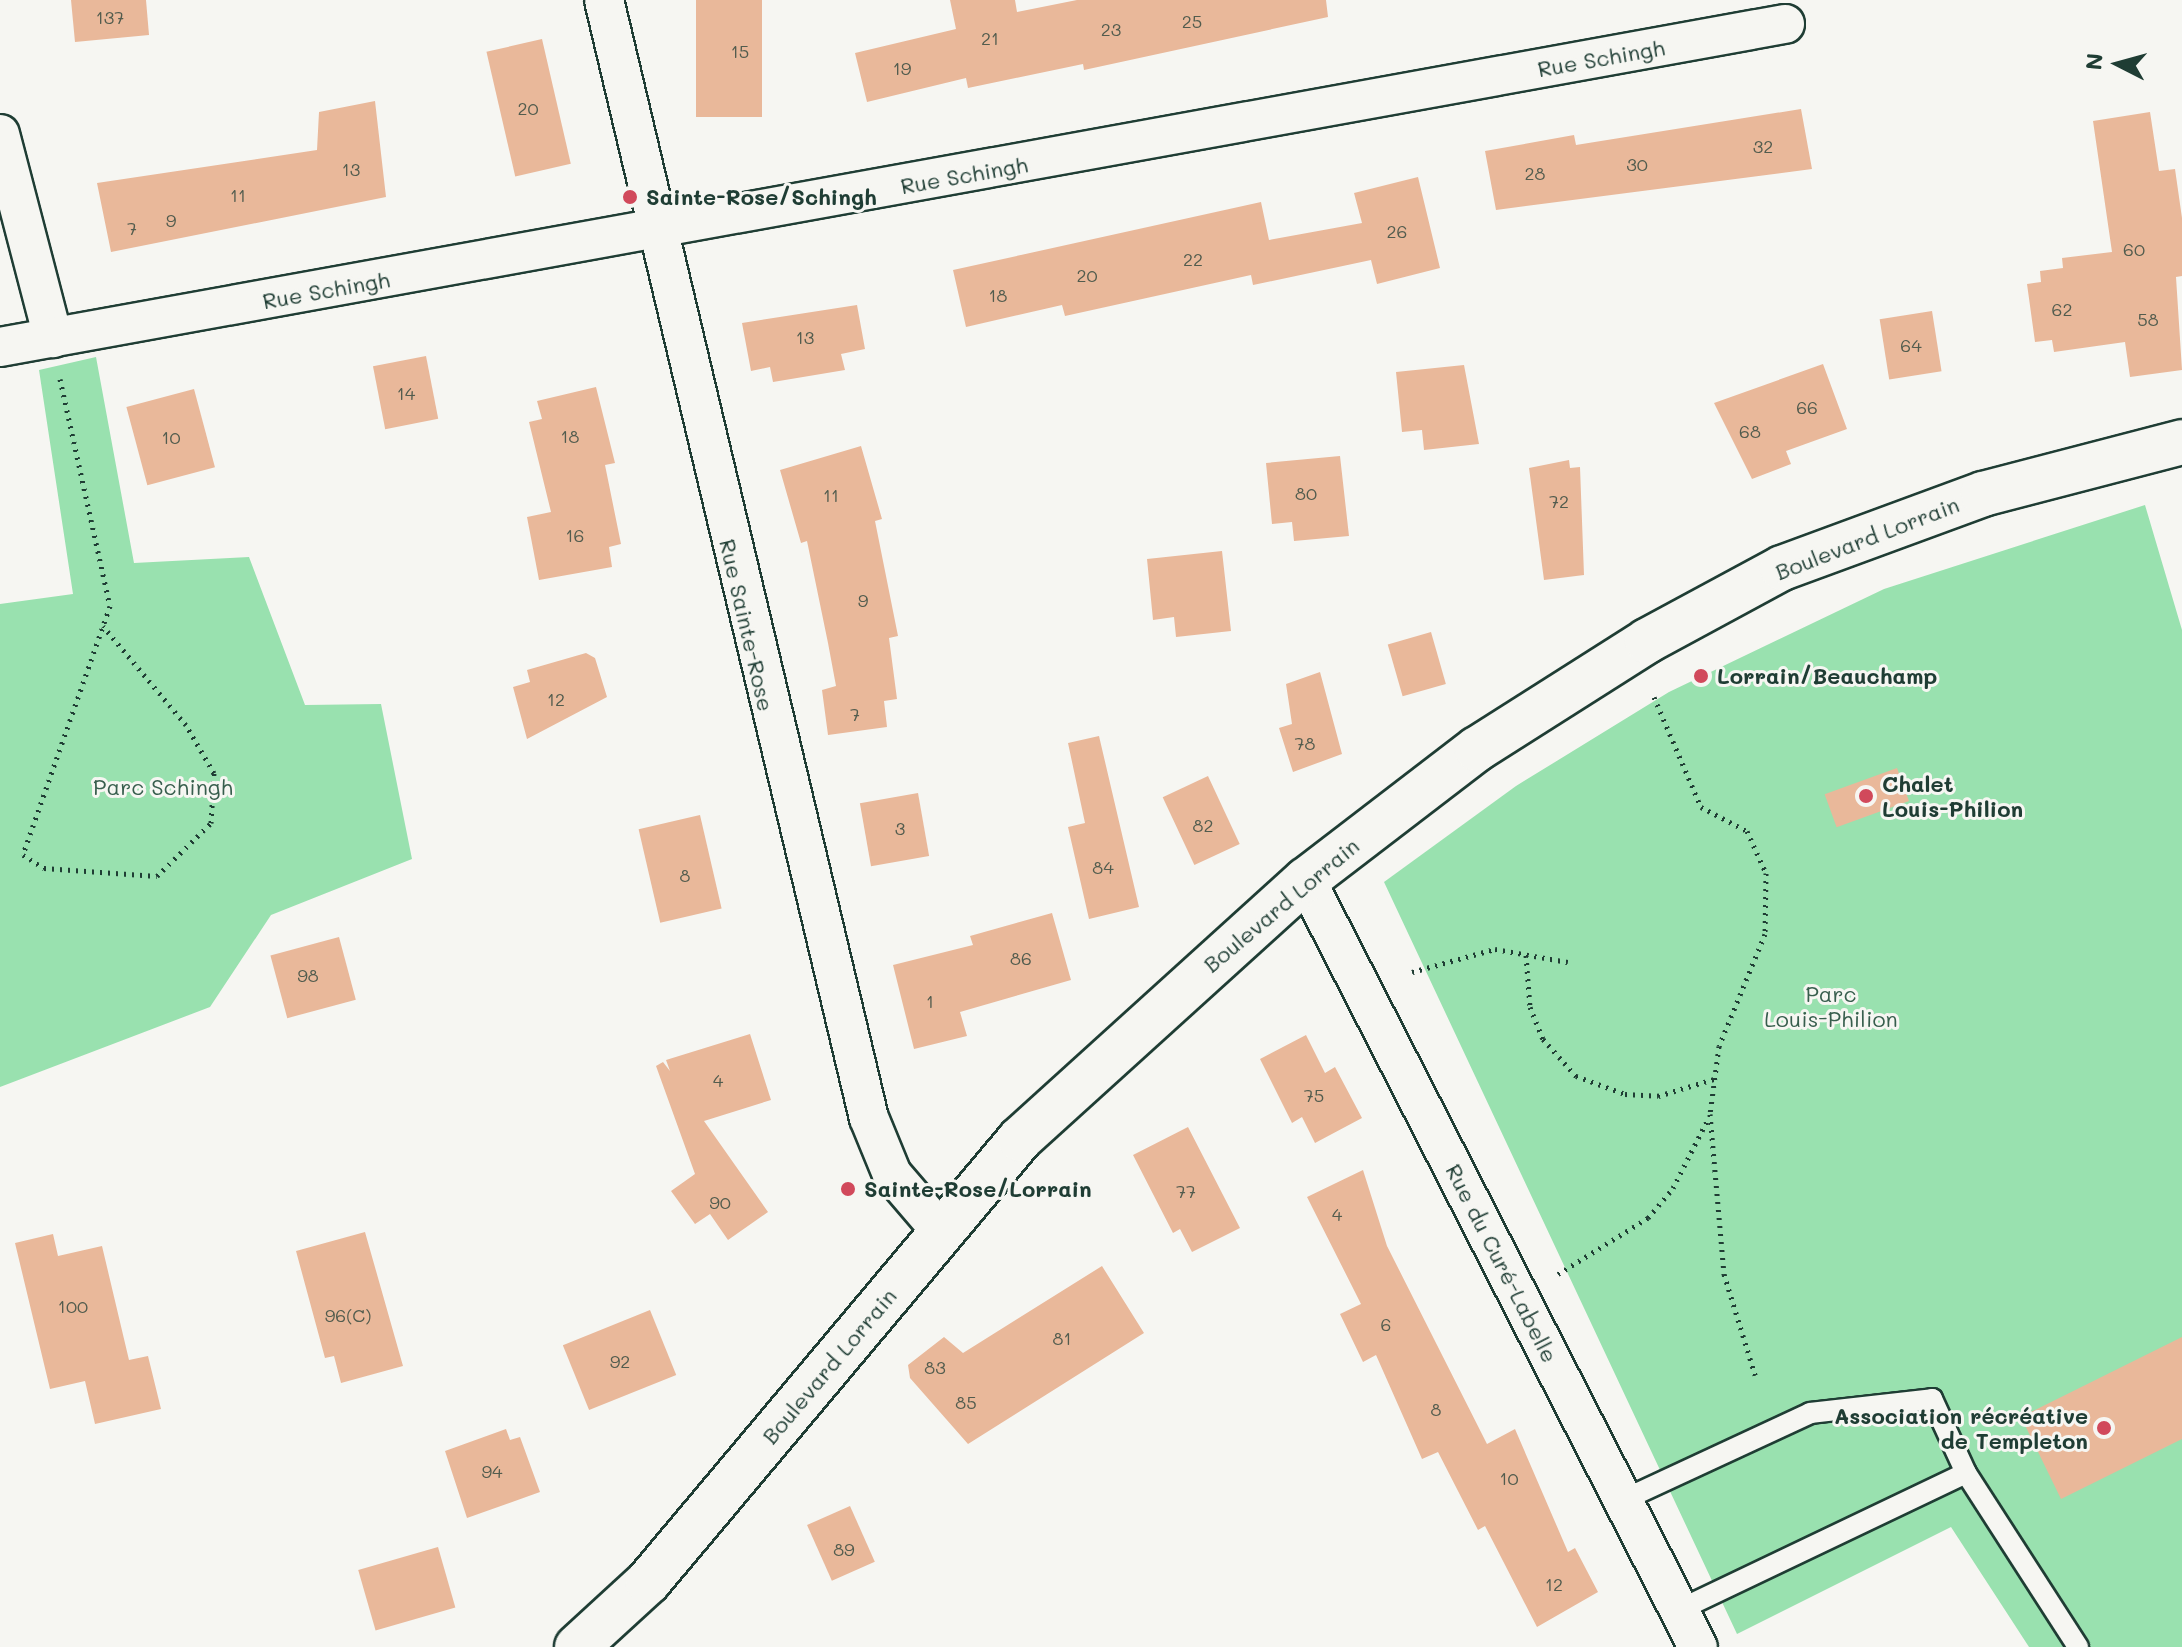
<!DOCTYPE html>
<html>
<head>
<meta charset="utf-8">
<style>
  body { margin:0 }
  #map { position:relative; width:2182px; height:1647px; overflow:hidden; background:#f6f6f2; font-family:Mali,sans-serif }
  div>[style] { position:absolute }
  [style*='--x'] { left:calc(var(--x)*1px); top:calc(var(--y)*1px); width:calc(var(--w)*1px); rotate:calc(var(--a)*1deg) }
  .green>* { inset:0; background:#99e1af }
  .building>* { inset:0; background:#e9b89a; transform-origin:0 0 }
  .path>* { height:5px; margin-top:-2.5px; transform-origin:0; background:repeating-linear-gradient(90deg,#1f3d34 0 2px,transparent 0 8px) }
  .roads { filter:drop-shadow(2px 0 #1f3d34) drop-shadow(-2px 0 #1f3d34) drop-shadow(0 2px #1f3d34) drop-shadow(0 -2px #1f3d34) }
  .lane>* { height:20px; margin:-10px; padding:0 10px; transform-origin:10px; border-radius:10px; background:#f6f6f2 }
  .street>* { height:38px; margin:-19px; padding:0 19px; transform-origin:19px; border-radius:19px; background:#f6f6f2 }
  .secondary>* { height:44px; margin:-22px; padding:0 22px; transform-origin:22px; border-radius:22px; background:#f6f6f2 }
  .dots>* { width:22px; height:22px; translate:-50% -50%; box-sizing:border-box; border:4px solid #f6f6f2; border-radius:50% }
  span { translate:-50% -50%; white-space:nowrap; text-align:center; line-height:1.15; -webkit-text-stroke:6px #f6f6f2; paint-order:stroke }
  .number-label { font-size:18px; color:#525c4e }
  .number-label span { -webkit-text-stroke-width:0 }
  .street-label { font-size:22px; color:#1f3d34 }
  .poi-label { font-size:22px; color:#1f3d34; font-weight:700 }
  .left { translate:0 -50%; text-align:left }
  .right { translate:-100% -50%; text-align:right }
  .park-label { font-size:22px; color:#375e4d }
  .north { position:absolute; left:2078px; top:24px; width:80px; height:80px; -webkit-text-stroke:6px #f6f6f2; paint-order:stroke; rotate:276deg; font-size:22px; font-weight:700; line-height:32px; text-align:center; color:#1f3d34 }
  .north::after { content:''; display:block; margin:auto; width:28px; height:36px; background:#1f3d34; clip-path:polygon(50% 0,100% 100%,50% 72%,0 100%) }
</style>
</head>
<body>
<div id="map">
  <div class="green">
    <div style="clip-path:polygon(96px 357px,134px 563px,249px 557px,305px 705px,381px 704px,412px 859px,271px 915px,210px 1007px,0 1087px,0 604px,73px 594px,39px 370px)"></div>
    <div style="clip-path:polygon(2145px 505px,2182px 630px,2182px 1647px,2029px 1647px,1951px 1527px,1737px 1634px,1384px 882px,1516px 786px,1669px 692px,1884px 589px)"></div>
  </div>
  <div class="building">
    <div style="clip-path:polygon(71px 0,146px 0,149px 35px,75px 42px)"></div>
    <div style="left:696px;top:0;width:66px;height:117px"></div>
    <div style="clip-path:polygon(950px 0,1015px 0,1017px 12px,1077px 0,1326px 0,1328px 17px,1084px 70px,1083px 64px,968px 88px,966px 78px,867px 102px,855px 53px,956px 29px)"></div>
    <div style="left:542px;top:39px;width:128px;height:57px;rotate:77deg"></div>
    <div style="clip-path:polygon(375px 101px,386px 197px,111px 252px,97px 183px,317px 150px,319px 112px)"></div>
    <div style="clip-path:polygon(1801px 109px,1812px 169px,1496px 210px,1485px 151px,1574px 135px,1576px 145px)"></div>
    <div style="clip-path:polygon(2150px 112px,2159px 171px,2175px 169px,2182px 218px,2182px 276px,2176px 277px,2182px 370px,2130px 377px,2125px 342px,2054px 352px,2052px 340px,2035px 342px,2027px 284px,2041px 282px,2040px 271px,2063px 268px,2062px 258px,2112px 252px,2093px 121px)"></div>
    <div style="clip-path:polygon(1418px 177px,1440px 268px,1377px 284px,1371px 260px,1253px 285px,1251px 275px,1065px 316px,1062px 305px,966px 327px,953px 270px,1261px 202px,1269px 240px,1362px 223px,1354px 193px)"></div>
    <div style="clip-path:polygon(857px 305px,865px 349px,841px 354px,845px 370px,773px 382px,770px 367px,751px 371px,742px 323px)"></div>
    <div style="left:1932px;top:311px;width:61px;height:53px;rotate:81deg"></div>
    <div style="left:426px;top:356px;width:64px;height:54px;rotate:79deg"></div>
    <div style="clip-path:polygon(1823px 364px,1847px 429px,1786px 451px,1791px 464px,1752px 479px,1714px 403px)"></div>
    <div style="clip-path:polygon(1464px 365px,1479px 444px,1424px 450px,1422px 430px,1402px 432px,1396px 372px)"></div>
    <div style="clip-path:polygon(596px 387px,615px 463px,605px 465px,621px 544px,609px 547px,612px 567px,539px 580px,527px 517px,551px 512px,529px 422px,542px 419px,537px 401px)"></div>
    <div style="left:194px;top:389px;width:81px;height:70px;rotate:75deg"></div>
    <div style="clip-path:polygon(861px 446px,882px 519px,875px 521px,898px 636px,889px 638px,897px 699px,884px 701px,887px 727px,828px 735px,822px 690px,836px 686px,828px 643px,807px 541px,801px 543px,780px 470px)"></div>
    <div style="clip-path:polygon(1340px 456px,1349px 536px,1294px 541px,1292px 522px,1272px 524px,1266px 463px)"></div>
    <div style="clip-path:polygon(1569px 460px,1570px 468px,1580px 467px,1584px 575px,1544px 580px,1529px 468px)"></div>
    <div style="clip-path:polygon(1222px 551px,1231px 631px,1176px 637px,1174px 617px,1153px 620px,1147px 559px)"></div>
    <div style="left:1431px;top:632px;width:54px;height:45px;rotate:74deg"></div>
    <div style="clip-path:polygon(586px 653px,595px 658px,607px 697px,527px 739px,513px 687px,530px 682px,527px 670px)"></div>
    <div style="clip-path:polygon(1320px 672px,1342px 754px,1293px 772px,1279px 728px,1292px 724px,1286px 684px)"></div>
    <div style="clip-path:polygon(1099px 736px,1139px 907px,1089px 919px,1068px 827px,1085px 823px,1068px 743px)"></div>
    <div style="left:1897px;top:768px;width:35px;height:77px;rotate:70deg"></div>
    <div style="left:1208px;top:776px;width:75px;height:50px;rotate:65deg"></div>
    <div style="left:918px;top:793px;width:64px;height:59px;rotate:80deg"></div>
    <div style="left:700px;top:815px;width:96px;height:63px;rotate:77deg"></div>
    <div style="clip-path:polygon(1052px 913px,1071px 980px,960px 1012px,967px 1036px,914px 1049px,893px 965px,973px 945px,970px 936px)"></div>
    <div style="left:339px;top:937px;width:65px;height:71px;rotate:75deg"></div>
    <div style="clip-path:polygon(750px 1034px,771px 1100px,704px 1121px,768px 1212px,728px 1240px,710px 1214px,695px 1224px,671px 1191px,695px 1174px,656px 1066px,663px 1062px,670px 1071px,666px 1060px)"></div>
    <div style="clip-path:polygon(1306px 1035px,1325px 1073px,1335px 1067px,1362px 1118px,1315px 1143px,1302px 1117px,1292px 1123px,1260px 1059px)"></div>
    <div style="clip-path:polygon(1188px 1127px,1240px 1228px,1192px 1252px,1180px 1229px,1173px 1233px,1133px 1155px)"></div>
    <div style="clip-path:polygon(1363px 1170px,1387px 1246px,1487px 1444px,1515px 1429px,1568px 1552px,1575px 1548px,1598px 1592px,1537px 1627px,1485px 1526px,1478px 1530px,1438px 1452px,1422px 1459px,1376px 1355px,1363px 1362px,1340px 1314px,1361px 1304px,1307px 1197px)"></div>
    <div style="clip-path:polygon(365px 1232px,403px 1366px,341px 1383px,334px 1356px,325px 1358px,296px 1251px)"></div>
    <div style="clip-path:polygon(53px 1234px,58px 1256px,102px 1246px,129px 1360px,148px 1356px,161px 1409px,95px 1424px,85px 1381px,50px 1389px,15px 1243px)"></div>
    <div style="clip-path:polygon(1102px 1266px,1144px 1333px,968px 1444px,910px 1378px,908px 1365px,944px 1337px,963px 1353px)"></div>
    <div style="left:650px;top:1310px;width:70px;height:94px;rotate:68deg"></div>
    <div style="clip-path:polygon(2182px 1337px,2182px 1439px,2061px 1499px,2021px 1417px)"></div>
    <div style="clip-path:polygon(506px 1429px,510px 1440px,520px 1437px,540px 1492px,467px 1518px,445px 1451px)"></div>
    <div style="left:850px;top:1506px;width:61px;height:47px;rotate:66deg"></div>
    <div style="left:438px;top:1547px;width:63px;height:83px;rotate:74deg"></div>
  </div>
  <div class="path">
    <div style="--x:60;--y:379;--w:232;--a:77.6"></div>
    <div style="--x:110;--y:606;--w:264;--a:109.3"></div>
    <div style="--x:23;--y:855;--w:25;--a:32"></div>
    <div style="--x:44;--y:868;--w:113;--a:4"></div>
    <div style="--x:157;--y:876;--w:76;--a:-44.5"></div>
    <div style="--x:211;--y:823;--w:50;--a:-86.6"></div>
    <div style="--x:214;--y:773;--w:56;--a:-120.3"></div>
    <div style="--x:186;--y:725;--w:129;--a:-130"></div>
    <div style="--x:1654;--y:697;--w:120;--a:66.9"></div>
    <div style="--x:1701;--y:807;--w:52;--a:27.6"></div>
    <div style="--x:1747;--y:831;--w:46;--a:65.7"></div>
    <div style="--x:1766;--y:873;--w:61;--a:90.9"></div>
    <div style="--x:1765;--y:934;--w:121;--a:112.3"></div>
    <div style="--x:1719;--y:1046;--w:69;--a:97.5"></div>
    <div style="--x:1710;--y:1114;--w:161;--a:85"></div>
    <div style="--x:1724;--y:1274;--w:106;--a:72.9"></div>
    <div style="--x:1526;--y:955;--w:52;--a:85.6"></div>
    <div style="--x:1530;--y:1007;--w:35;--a:68"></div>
    <div style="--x:1543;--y:1039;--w:50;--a:48.3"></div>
    <div style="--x:1576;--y:1076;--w:52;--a:20.2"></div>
    <div style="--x:1625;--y:1094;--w:33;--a:3"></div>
    <div style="--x:1658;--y:1096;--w:59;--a:-16.9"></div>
    <div style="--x:1412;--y:972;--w:86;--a:-15.5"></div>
    <div style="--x:1495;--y:949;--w:74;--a:10.1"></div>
    <div style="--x:1558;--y:1274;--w:106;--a:-31.9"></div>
    <div style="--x:1648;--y:1218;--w:39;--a:-50"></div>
    <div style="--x:1673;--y:1188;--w:77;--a:-63.1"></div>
  </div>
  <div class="roads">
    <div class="lane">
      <div style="--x:1966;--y:1473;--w:207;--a:57.2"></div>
      <div style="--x:1623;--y:1500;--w:206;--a:-24.9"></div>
      <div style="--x:1810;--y:1413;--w:123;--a:-6.5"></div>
      <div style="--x:1932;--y:1399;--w:81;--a:65.3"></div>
      <div style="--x:1966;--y:1473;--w:318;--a:154.5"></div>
    </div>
    <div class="street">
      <div style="--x:604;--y:0;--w:1149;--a:76.67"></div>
      <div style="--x:869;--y:1118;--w:61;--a:67.7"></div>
      <div style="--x:892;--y:1174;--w:74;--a:49.4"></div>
      <div style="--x:0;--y:134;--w:211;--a:75.4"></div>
      <div style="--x:0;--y:347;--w:1814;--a:-10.26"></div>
      <div style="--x:1306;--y:880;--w:861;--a:62.93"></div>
    </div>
    <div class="secondary">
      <div style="--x:577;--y:1647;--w:96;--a:-42.5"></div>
      <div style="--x:648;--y:1582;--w:578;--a:-49.98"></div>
      <div style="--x:1020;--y:1139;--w:386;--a:-42.2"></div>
      <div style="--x:1306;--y:880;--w:215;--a:-37.5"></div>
      <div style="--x:1477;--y:749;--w:201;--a:-32.4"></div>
      <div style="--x:1647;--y:641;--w:153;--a:-28.4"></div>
      <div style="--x:1782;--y:568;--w:214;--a:-20.2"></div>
      <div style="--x:1983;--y:494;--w:206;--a:-14.6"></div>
    </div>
  </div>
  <div class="dots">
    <div style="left:630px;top:197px;background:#d1495b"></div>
    <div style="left:1701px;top:676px;background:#d1495b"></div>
    <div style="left:1866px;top:796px;background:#d1495b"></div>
    <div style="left:848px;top:1189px;background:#d1495b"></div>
    <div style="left:2104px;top:1428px;background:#d1495b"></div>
  </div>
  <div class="number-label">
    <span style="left:110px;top:17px">137</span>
    <span style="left:1192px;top:21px">25</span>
    <span style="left:1111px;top:29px">23</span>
    <span style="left:990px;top:38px">21</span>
    <span style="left:740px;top:51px">15</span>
    <span style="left:902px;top:68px">19</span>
    <span style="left:528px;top:108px">20</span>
    <span style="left:1763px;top:146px">32</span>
    <span style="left:1637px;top:164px">30</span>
    <span style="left:351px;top:169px">13</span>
    <span style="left:1535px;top:173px">28</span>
    <span style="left:238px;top:195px">11</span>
    <span style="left:171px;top:220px">9</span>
    <span style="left:132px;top:228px">7</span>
    <span style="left:1397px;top:231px">26</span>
    <span style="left:2134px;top:249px">60</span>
    <span style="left:1193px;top:259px">22</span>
    <span style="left:1087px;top:275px">20</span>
    <span style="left:998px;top:295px">18</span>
    <span style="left:2062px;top:309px">62</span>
    <span style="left:2148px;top:319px">58</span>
    <span style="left:805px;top:337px">13</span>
    <span style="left:1911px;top:345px">64</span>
    <span style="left:406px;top:393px">14</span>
    <span style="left:1807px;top:407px">66</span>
    <span style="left:1750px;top:431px">68</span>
    <span style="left:570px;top:436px">18</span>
    <span style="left:171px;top:437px">10</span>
    <span style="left:1306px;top:493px">80</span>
    <span style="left:831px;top:495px">11</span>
    <span style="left:1559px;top:501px">72</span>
    <span style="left:575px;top:535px">16</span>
    <span style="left:863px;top:600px">9</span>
    <span style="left:556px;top:699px">12</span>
    <span style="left:855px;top:714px">7</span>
    <span style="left:1305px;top:743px">78</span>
    <span style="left:1203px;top:825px">82</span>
    <span style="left:900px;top:828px">3</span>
    <span style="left:1103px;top:867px">84</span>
    <span style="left:685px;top:875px">8</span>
    <span style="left:1021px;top:958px">86</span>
    <span style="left:308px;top:975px">98</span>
    <span style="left:930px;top:1001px">1</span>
    <span style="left:718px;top:1080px">4</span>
    <span style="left:1314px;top:1095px">75</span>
    <span style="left:1186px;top:1191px">77</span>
    <span style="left:720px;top:1202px">90</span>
    <span style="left:1337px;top:1214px">4</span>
    <span style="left:73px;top:1306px">100</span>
    <span style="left:348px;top:1315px">96(C)</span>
    <span style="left:1386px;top:1324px">6</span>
    <span style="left:1062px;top:1338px">81</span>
    <span style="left:620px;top:1361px">92</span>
    <span style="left:935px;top:1367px">83</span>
    <span style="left:966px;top:1402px">85</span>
    <span style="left:1436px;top:1409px">8</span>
    <span style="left:492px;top:1471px">94</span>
    <span style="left:1509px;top:1478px">10</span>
    <span style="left:844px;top:1549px">89</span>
    <span style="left:1554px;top:1584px">12</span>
  </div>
  <div class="street-label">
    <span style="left:1601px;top:58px;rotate:-10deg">Rue Schingh</span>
    <span style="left:964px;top:175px;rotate:-10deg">Rue Schingh</span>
    <span style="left:326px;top:290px;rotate:-10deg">Rue Schingh</span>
    <span style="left:1867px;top:538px;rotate:-21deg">Boulevard Lorrain</span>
    <span style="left:747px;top:625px;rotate:77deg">Rue Sainte-Rose</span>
    <span style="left:1281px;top:905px;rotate:-40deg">Boulevard Lorrain</span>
    <span style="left:1502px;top:1263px;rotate:63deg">Rue du Curé-Labelle</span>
    <span style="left:829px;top:1366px;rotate:-50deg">Boulevard Lorrain</span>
  </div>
  <div class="poi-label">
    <span class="left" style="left:646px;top:197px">Sainte-Rose/Schingh</span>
    <span class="left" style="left:1717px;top:676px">Lorrain/Beauchamp</span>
    <span class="left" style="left:1882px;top:796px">Chalet<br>Louis-Philion</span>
    <span class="left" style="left:864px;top:1189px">Sainte-Rose/Lorrain</span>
    <span class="right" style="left:2088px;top:1428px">Association récréative<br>de Templeton</span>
  </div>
  <div class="park-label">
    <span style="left:163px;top:787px">Parc Schingh</span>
    <span style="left:1831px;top:1006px">Parc<br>Louis-Philion</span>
  </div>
  <div class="north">N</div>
</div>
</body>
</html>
